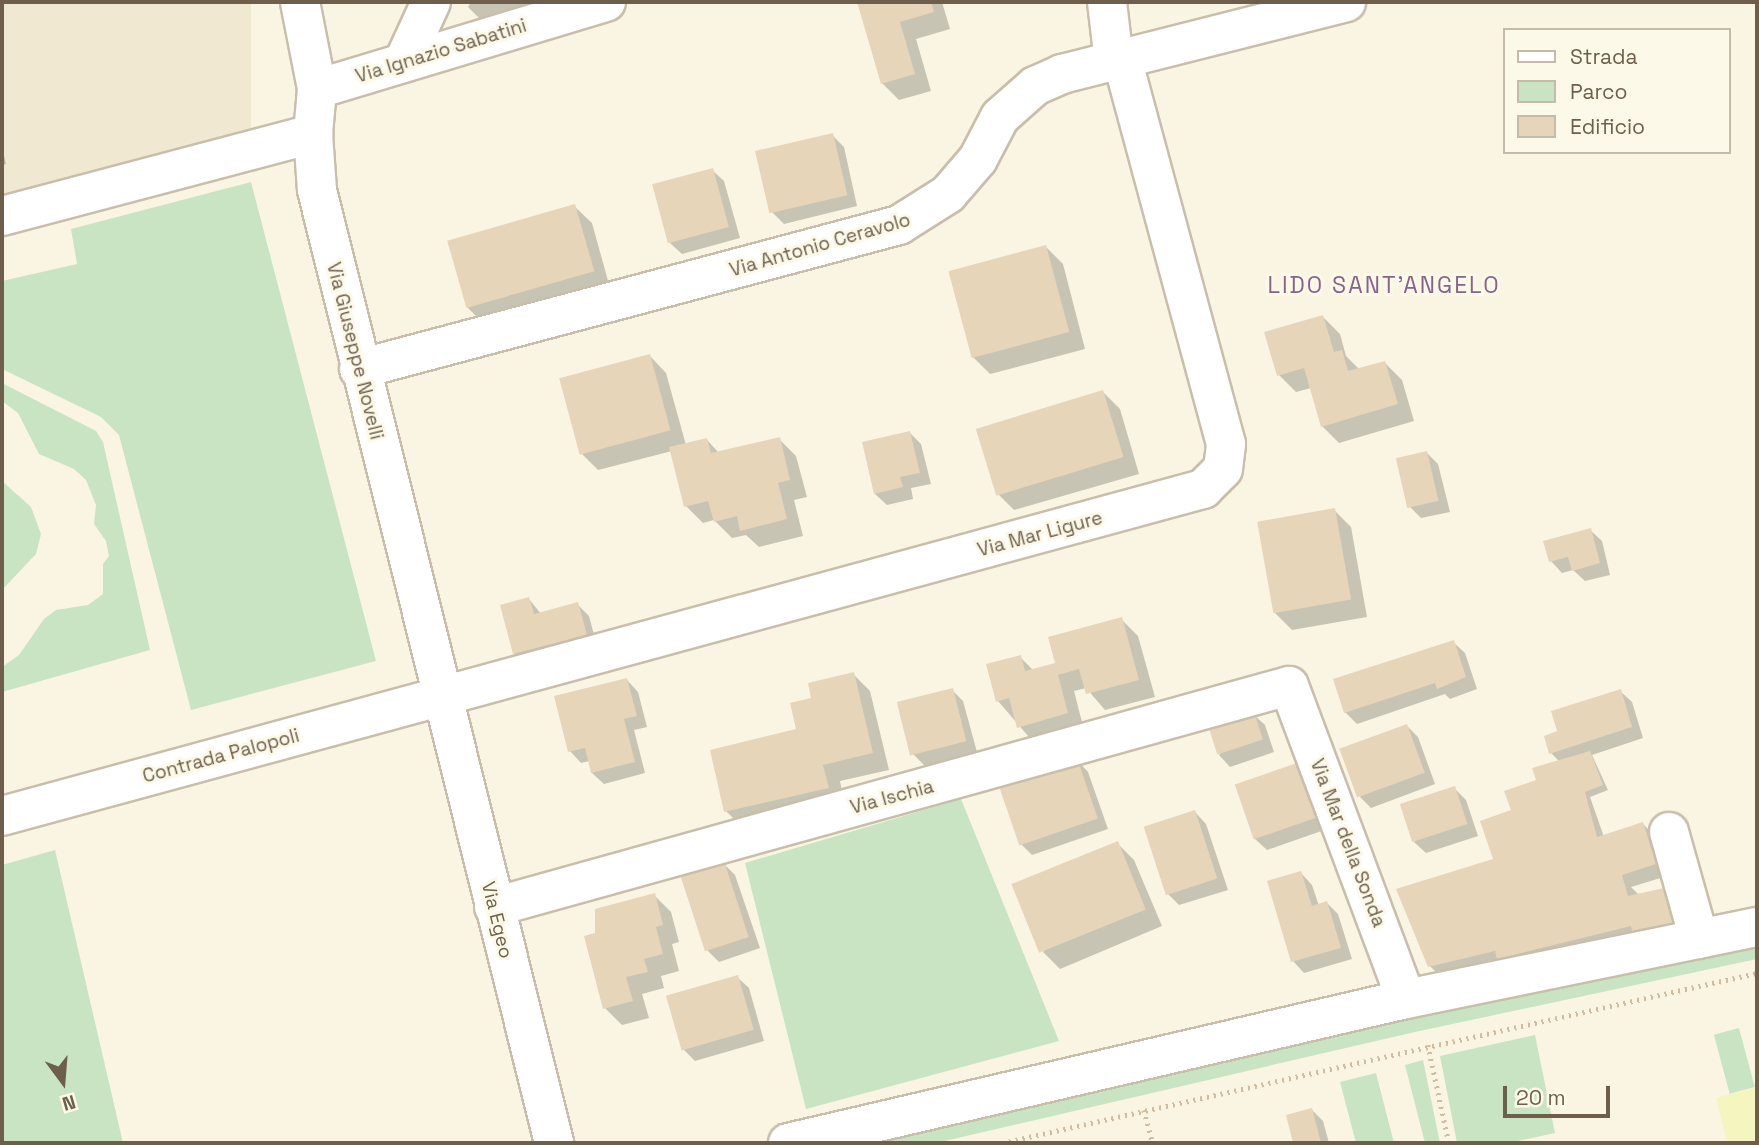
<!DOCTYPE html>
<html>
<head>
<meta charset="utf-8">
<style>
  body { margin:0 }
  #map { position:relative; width:1759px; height:1145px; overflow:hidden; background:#f9f5e2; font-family:"Space Grotesk",sans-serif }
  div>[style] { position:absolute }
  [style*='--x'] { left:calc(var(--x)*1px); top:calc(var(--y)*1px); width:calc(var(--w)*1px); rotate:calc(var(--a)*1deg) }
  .residential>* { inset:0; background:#f0e8d1 }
  .green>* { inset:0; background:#c9e4c3; transform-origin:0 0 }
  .sand>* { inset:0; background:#f5f5c0 }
  .shadow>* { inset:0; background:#0003 }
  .building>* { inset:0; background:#e6d5b8; transform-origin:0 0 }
  .path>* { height:4.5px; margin-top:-2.25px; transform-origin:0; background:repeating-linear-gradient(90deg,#cfbda1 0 2px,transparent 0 7px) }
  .roads { filter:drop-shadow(2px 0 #c8beab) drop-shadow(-2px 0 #c8beab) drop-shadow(0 2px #c8beab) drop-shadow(0 -2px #c8beab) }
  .minor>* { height:38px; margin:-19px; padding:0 19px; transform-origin:19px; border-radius:19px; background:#fff }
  span { translate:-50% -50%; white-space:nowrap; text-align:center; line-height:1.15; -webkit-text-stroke:6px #fdf9e8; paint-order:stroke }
  .street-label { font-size:19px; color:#6e5f4c }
  .quarter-label { font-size:23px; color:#86648a; letter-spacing:2px }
  .frame { position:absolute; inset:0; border:4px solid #6e5f4c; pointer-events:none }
  .legend { position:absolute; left:1503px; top:28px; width:228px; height:126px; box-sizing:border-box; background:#fdf9e8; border:2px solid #c4bbaa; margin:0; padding:9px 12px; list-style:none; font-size:21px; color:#6e5f4c }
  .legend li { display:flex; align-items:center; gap:14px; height:35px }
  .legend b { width:35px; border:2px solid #c4bbaa }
  .north { position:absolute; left:28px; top:1047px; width:70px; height:70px; -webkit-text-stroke:5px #fdf9e8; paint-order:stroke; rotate:164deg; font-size:19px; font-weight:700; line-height:28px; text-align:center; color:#6e5f4c }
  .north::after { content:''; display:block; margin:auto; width:24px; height:32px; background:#6e5f4c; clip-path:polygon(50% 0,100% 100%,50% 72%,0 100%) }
  .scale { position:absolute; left:1503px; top:1086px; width:107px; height:32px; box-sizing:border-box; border:4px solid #6e5f4c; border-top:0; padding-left:9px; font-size:21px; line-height:24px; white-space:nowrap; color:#6e5f4c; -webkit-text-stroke:5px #fdf9e8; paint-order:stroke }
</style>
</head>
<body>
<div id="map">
  <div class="residential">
    <div style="clip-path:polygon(2px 2px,251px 2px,251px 150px,2px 216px)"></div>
  </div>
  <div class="green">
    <div style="clip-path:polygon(251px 182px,376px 661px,191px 710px,119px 435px,101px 417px,2px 369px,2px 281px,77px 264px,71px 229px)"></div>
    <div style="clip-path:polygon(2px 383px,96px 431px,103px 442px,150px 650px,2px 692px,2px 667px,19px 655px,44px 619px,56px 610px,88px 605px,103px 594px,103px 564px,109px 556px,106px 541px,94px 524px,96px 505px,86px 480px,74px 469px,39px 454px,18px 413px,2px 401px)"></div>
    <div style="clip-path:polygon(2px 481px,31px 507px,41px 534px,36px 554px,2px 590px)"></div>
    <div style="clip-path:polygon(961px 799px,1059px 1041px,806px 1109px,745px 863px)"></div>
    <div style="clip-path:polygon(55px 850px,123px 1143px,2px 1143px,2px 865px)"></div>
    <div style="clip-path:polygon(1757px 941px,1757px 959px,1415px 1032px,936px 1143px,845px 1143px,1320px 1034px)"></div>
    <div style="left:1739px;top:1028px;width:61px;height:26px;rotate:75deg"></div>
    <div style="clip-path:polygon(1535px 1035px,1555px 1133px,1509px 1143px,1457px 1143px,1440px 1056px)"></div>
    <div style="clip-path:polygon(1423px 1060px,1440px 1143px,1425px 1143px,1405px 1065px)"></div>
    <div style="clip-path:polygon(1376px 1073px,1394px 1143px,1356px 1143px,1340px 1082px)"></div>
  </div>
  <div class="sand">
    <div style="clip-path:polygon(1757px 1087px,1757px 1143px,1727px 1143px,1716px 1098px)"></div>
  </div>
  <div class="shadow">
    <div style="clip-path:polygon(471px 2px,535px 2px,479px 18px,468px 7px)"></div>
    <div style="clip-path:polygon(859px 2px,942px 2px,950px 29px,916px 39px,931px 91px,899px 100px,882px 83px)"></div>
    <div style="clip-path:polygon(832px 135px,844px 147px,857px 206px,784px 224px,772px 212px)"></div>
    <div style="clip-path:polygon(2px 147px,6px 164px,2px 165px)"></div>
    <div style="clip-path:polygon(712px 170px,724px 181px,740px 238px,682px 254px,670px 243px)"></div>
    <div style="clip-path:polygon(574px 206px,592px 223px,610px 288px,485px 325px,468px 308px,449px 243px)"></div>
    <div style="clip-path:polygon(1046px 247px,1063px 264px,1085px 349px,990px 374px,973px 357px)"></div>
    <div style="clip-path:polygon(1323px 317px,1340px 334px,1346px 356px,1360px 370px,1385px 363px,1402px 380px,1414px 421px,1339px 443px,1322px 426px,1311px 388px,1296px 392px,1279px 375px)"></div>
    <div style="clip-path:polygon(649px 355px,666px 373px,686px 445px,707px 440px,719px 453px,779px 439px,796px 456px,807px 497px,794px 500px,803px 536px,759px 547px,746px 535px,732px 538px,714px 520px,703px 523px,686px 506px,672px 451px,598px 470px,581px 453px)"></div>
    <div style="clip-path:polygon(1103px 392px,1120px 409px,1139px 474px,1014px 510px,997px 493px)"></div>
    <div style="clip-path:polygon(910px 433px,921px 444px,931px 484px,911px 488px,913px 499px,887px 505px,875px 494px)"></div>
    <div style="clip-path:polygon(1427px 453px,1438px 464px,1450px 512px,1421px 518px,1410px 507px)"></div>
    <div style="clip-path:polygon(1334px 510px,1351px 527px,1367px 617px,1292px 630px,1275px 613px)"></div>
    <div style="clip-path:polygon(1590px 530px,1602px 541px,1610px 575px,1585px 581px,1573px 570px,1562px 573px,1551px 561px)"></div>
    <div style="clip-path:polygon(529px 599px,541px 614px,577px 604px,589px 616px,597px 646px,526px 665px,515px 654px)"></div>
    <div style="clip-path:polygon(1121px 619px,1138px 636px,1155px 697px,1105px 710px,1086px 688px,1074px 691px,1084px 730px,1035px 744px,998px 701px,1020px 657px,1034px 671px,1057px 664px)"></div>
    <div style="clip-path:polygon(1453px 642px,1465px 653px,1477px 689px,1450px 699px,1445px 694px,1357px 724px,1345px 712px)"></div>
    <div style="clip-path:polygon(853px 674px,870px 691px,889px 770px,840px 781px,845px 804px,743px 828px,726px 811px,798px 731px,813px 699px)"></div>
    <div style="clip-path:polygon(627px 680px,638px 692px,647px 727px,634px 730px,645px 773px,604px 784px,592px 773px,589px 761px,581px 763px,570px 751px)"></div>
    <div style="clip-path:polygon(952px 690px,963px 701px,977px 752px,925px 766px,913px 754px)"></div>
    <div style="clip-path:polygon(1620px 691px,1632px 702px,1643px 738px,1592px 755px,1608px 790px,1590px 797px,1604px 837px,1643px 824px,1654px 835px,1667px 876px,1631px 887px,1638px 894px,1664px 890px,1675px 901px,1684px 936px,1447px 983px,1430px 966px,1495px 860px,1514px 811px,1535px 782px,1559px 761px,1551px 753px,1559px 732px)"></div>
    <div style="clip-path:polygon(1253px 714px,1265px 725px,1274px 752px,1230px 767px,1219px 755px)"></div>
    <div style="clip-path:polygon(1407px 726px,1418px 737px,1435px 784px,1371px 808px,1360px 797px)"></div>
    <div style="clip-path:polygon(1077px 760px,1088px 772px,1108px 829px,1032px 855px,1020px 843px)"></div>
    <div style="clip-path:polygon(1300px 764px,1330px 828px,1267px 850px,1255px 839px)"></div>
    <div style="clip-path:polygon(1454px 788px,1466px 800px,1478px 836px,1426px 853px,1414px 842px)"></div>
    <div style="clip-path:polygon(1195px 812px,1206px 824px,1228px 890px,1179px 905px,1168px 894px)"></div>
    <div style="clip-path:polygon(1117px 843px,1134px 860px,1162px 926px,1060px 969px,1043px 952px)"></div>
    <div style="clip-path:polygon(723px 863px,735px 875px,760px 948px,719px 962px,707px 950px)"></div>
    <div style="clip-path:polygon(1301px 873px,1312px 885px,1319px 906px,1327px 903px,1338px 914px,1352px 959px,1304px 973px,1293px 961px)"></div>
    <div style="clip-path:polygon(654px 895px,671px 912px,679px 942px,672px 944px,679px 971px,661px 976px,664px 988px,642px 994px,649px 1018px,622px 1025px,605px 1008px)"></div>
    <div style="clip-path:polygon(737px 977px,749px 988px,764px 1041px,695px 1061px,683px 1049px)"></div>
    <div style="clip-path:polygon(1312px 1110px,1323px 1121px,1329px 1143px,1295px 1143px,1288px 1116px)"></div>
  </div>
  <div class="building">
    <div style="clip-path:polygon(857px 2px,931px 2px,934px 12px,900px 22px,915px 74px,881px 84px)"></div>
    <div style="left:833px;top:133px;width:64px;height:80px;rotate:77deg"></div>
    <div style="left:713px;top:168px;width:61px;height:63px;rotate:75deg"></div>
    <div style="left:575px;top:204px;width:70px;height:133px;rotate:74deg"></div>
    <div style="left:1046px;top:245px;width:90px;height:101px;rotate:75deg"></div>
    <div style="clip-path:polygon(1323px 315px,1334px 352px,1342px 350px,1348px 371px,1385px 361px,1398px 404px,1321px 427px,1304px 368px,1277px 376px,1264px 332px)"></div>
    <div style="left:650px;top:354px;width:79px;height:94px;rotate:75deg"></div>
    <div style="left:1103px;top:390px;width:70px;height:133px;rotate:73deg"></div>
    <div style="clip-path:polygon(910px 431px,920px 473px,900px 477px,903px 487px,874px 494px,862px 442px)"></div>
    <div style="clip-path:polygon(780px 437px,790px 480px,778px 483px,787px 519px,740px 531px,737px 516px,714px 522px,708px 501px,684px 507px,669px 447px,707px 438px,711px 453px)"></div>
    <div style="left:1427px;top:451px;width:51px;height:32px;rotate:77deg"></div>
    <div style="left:1335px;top:508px;width:93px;height:79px;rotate:80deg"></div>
    <div style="clip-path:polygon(1591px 528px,1600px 563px,1572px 571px,1568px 557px,1549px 562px,1543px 541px)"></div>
    <div style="clip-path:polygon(529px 597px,534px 614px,578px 602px,587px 635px,513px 654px,500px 605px)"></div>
    <div style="clip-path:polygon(1122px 617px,1139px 680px,1086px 694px,1079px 669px,1058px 675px,1068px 713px,1017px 728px,1009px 698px,996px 702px,986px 664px,1021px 655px,1025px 671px,1055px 663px,1048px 637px)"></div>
    <div style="clip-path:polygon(1454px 640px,1466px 677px,1437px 689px,1435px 683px,1344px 713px,1333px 679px)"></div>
    <div style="clip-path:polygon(854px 672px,873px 753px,823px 765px,829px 788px,724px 812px,710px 750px,796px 729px,790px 703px,811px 698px,808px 683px)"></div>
    <div style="clip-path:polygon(627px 678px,637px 716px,624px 719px,635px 762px,591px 773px,585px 748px,568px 752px,554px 696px)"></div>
    <div style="left:953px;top:688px;width:55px;height:58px;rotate:76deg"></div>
    <div style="clip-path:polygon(1621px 689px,1632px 727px,1549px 754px,1544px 736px,1557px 731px,1551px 711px)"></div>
    <div style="left:1254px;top:712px;width:29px;height:48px;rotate:72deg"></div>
    <div style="left:1407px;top:724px;width:52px;height:72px;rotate:70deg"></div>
    <div style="clip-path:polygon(1590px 751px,1603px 785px,1585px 792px,1597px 837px,1643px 822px,1656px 864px,1622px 875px,1628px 896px,1664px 888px,1673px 925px,1633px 935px,1631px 926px,1497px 959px,1495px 951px,1428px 967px,1396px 889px,1493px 859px,1480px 821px,1511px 810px,1504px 791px,1536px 780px,1532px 768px)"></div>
    <div style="left:1077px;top:758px;width:64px;height:83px;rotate:71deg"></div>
    <div style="left:1300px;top:762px;width:58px;height:69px;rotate:71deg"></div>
    <div style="left:1455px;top:786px;width:40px;height:58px;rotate:72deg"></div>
    <div style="left:1195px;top:810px;width:72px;height:54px;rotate:72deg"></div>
    <div style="left:1118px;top:841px;width:74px;height:115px;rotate:68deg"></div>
    <div style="left:724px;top:861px;width:80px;height:46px;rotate:72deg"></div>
    <div style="clip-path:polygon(1301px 871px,1312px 906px,1327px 901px,1341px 948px,1291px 962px,1267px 881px)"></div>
    <div style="clip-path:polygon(655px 893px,663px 925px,656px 927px,663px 954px,644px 959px,648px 972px,626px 977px,633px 1001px,603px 1009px,584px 936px,595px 933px,595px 909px)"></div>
    <div style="left:738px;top:975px;width:57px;height:75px;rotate:74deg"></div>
    <div style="clip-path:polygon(1312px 1108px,1321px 1143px,1293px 1143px,1286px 1115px)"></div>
  </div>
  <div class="path">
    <div style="--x:1428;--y:1045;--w:100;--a:77.9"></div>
    <div style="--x:1144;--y:1110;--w:34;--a:75"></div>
    <div style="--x:1002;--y:1143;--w:774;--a:-12.69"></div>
  </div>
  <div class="roads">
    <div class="minor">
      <div style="--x:300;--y:2;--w:89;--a:78.9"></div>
      <div style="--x:317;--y:89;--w:45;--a:95.1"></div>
      <div style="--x:313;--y:134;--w:56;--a:85.9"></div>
      <div style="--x:317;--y:190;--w:982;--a:76.03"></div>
      <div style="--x:1107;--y:2;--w:60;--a:83.3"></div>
      <div style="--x:403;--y:63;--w:67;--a:-65.3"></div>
      <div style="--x:317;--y:89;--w:302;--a:-16.8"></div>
      <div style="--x:2;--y:216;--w:322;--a:-14.8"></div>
      <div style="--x:359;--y:369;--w:559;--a:-14.93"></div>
      <div style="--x:899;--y:225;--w:58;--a:-32.3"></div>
      <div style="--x:948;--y:194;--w:46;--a:-49.4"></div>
      <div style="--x:978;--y:159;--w:47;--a:-62.4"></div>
      <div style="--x:1000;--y:117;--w:47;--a:-41.5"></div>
      <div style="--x:1035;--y:86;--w:30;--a:-24"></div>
      <div style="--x:1062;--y:74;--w:293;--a:-14.2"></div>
      <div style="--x:2;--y:816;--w:1245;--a:-15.23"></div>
      <div style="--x:1203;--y:489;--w:28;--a:-45"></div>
      <div style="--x:1223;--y:469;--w:25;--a:-83"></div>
      <div style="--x:1226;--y:444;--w:397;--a:-105.1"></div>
      <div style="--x:1669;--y:832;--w:111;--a:74.3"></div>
      <div style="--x:494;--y:907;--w:825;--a:-15.54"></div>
      <div style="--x:1289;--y:686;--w:334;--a:69.5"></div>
      <div style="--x:788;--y:1143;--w:635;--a:-13.12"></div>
      <div style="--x:1406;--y:999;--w:358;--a:-11.6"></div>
    </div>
  </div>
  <div class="street-label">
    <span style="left:441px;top:51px;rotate:-17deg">Via Ignazio Sabatini</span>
    <span style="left:820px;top:245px;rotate:-16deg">Via Antonio Ceravolo</span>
    <span style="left:355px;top:351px;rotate:76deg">Via Giuseppe Novelli</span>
    <span style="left:1040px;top:534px;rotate:-15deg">Via Mar Ligure</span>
    <span style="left:221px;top:756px;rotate:-15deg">Contrada Palopoli</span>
    <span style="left:892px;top:797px;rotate:-15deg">Via Ischia</span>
    <span style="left:1348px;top:843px;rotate:69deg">Via Mar della Sonda</span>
    <span style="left:497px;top:920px;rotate:76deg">Via Egeo</span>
  </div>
  <div class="quarter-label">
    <span style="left:1384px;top:285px">LIDO SANT'ANGELO</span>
  </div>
  <div class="frame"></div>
  <ul class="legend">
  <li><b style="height:9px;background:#fff"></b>Strada</li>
  <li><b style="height:19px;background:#c9e4c3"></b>Parco</li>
  <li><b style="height:19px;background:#e6d5b8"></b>Edificio</li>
  </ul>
  <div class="north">N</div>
  <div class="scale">20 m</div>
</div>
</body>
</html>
